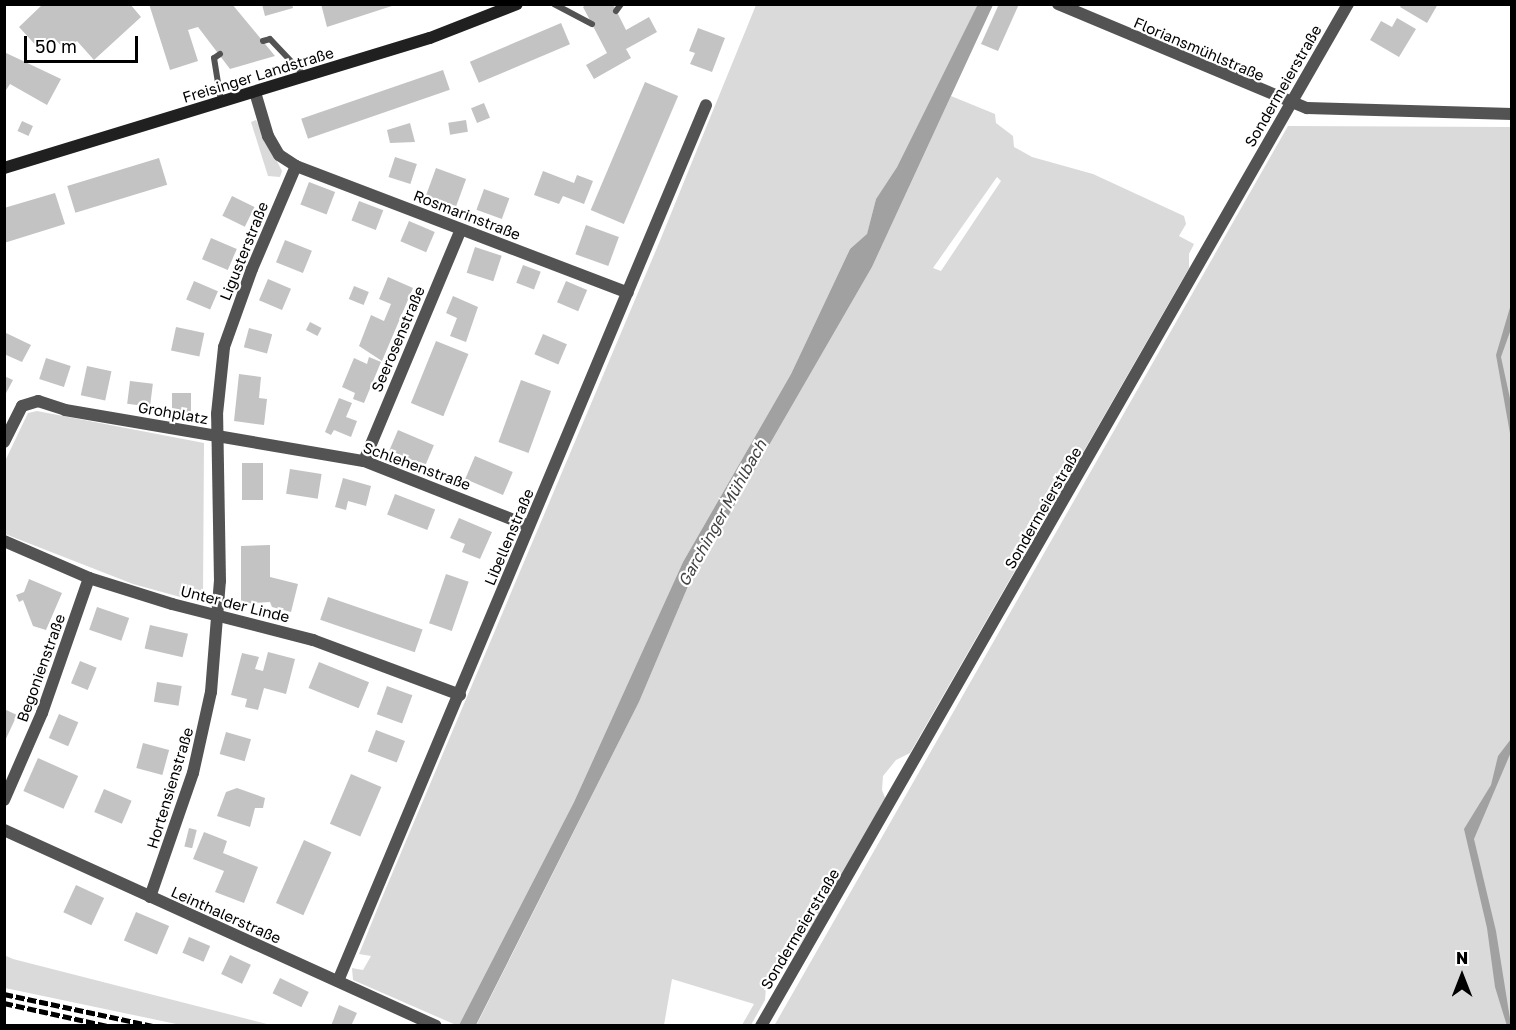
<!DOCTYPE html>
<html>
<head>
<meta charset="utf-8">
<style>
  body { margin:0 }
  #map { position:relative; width:1516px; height:1030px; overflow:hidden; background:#fff; font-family:"Golos Text",sans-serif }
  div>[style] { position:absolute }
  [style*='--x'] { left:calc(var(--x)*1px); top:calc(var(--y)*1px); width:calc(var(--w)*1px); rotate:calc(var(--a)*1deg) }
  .green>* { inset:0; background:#dadada }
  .water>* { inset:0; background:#a1a1a1 }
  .building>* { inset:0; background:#c3c3c3; transform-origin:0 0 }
  .service>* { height:6px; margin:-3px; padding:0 3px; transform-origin:3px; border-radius:3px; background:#535353 }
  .minor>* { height:12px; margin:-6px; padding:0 6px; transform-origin:6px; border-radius:6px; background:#535353 }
  .secondary>* { height:12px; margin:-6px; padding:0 6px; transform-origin:6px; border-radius:6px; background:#202020 }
  .rail>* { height:4.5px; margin-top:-2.25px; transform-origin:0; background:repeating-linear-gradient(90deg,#000 0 9px,transparent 0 12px) }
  span { translate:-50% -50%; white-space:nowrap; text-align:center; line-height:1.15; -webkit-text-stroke:4.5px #fff; paint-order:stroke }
  .street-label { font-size:15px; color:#000 }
  .water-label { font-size:16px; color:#424242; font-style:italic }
  .frame { position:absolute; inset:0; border:6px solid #000; pointer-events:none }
  .north { position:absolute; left:1432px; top:946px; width:60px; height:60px; -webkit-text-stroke:4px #fff; paint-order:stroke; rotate:0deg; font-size:16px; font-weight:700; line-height:24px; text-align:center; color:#000 }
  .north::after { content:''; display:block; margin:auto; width:21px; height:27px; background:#000; clip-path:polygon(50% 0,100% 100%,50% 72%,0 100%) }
  .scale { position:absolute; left:24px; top:36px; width:114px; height:27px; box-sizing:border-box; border:3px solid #000; border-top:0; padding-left:8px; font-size:18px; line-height:21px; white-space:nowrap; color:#000; -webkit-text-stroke:4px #fff; paint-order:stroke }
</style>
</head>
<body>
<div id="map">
  <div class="green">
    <div style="clip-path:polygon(756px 5px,978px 5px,897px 167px,876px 199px,867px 235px,850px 249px,791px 374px,683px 562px,574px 802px,459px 1025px,456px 1025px,353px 980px,352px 968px,363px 970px,371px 956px,359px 954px,381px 900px,659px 243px)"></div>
    <div style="clip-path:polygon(evenodd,951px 96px,995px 114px,996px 123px,1013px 136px,1014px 147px,1032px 157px,1093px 174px,1184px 216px,1186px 224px,1179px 236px,1194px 244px,1189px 254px,1189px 268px,910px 753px,896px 760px,883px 776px,882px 790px,886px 800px,799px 947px,791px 951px,766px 988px,765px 1000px,751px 1025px,742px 1025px,754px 1004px,672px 979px,664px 1025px,476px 1026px,639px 702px,689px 584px,872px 267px,951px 96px,997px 177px,1001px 181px,941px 271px,933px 268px,997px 177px)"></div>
    <div style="clip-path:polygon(256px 120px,282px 171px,280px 177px,268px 176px,251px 122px)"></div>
    <div style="clip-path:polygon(1288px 126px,1511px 127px,1511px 1025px,774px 1026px)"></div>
    <div style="clip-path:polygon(37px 411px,204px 443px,203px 596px,195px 601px,133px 584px,5px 534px,5px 461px,28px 413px)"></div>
    <div style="clip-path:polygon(4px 955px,13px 959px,271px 1025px,181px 1025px,5px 988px)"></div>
  </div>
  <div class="water">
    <div style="clip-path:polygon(978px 4px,993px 5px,872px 267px,689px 584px,639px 702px,476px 1025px,459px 1025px,574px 802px,683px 562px,791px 374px,850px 249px,867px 234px,876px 199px,897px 167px)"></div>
    <div style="clip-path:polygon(1511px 304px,1511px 329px,1501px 357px,1511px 403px,1511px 439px,1496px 355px)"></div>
    <div style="clip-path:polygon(1511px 739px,1511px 752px,1474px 839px,1496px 931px,1511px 1025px,1507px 1026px,1495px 987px,1487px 928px,1464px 829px,1491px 785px,1498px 756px)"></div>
  </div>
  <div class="building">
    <div style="clip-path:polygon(43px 4px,130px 4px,141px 17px,94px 60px,77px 41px,66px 51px,54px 38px,40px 50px,19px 27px)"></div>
    <div style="clip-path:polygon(149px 4px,232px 4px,275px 56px,230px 69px,198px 27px,188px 30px,198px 61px,170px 70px)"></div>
    <div style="clip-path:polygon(262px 4px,292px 4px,293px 8px,265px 16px)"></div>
    <div style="clip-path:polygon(321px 4px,395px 4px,395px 5px,327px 27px)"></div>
    <div style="clip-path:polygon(587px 4px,613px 4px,626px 30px,649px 17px,657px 32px,626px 49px,631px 58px,594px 79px,586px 65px,607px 53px,583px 7px)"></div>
    <div style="clip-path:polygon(999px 4px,1019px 4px,998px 51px,981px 44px)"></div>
    <div style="clip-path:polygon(1402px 4px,1438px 4px,1427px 23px,1400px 7px)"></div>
    <div style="clip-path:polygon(1397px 18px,1416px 29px,1399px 57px,1370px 40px,1381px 21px,1392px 27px)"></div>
    <div style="left:561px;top:23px;width:23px;height:99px;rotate:67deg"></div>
    <div style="clip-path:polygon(698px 28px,725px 38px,712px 72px,690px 64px,695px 53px,689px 51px)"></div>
    <div style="clip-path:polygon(4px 52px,61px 79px,47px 105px,10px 84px,4px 93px)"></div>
    <div style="left:443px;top:70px;width:21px;height:150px;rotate:71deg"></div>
    <div style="left:645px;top:82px;width:36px;height:139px;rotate:23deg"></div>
    <div style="left:484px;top:103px;width:16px;height:14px;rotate:68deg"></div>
    <div style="left:466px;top:120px;width:12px;height:18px;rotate:81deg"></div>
    <div style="left:22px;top:121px;width:12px;height:11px;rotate:24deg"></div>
    <div style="clip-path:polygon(410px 123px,415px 142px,390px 143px,387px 130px)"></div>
    <div style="left:395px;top:157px;width:23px;height:21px;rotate:18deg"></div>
    <div style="left:159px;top:158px;width:28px;height:96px;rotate:73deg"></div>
    <div style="left:436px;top:168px;width:32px;height:29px;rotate:20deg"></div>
    <div style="clip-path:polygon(543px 171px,574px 183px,577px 175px,593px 181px,584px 204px,563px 196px,559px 204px,534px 195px)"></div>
    <div style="left:309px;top:182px;width:28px;height:24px;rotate:21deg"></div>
    <div style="left:484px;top:189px;width:27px;height:22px;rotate:20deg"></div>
    <div style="clip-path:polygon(55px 193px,65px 224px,4px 243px,4px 208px)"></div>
    <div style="left:232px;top:196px;width:25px;height:22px;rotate:26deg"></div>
    <div style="left:359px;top:201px;width:26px;height:21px;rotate:21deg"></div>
    <div style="left:409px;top:221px;width:28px;height:22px;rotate:23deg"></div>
    <div style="left:586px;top:225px;width:35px;height:31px;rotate:20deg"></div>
    <div style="left:211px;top:238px;width:28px;height:23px;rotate:23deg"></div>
    <div style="left:285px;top:240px;width:29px;height:24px;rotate:22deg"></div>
    <div style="left:475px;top:247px;width:28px;height:27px;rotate:18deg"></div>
    <div style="left:523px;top:265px;width:19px;height:19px;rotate:21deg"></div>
    <div style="clip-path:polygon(388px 277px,413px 288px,382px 361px,359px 346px,371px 315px,384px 321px,391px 304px,379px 299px)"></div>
    <div style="left:268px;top:279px;width:25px;height:23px;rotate:23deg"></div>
    <div style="left:194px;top:281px;width:26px;height:20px;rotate:23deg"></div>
    <div style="left:566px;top:281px;width:23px;height:23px;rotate:23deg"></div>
    <div style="left:354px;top:286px;width:16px;height:14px;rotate:22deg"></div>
    <div style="clip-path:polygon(453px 296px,478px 307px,466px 342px,450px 336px,457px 318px,446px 313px)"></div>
    <div style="left:310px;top:322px;width:13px;height:9px;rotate:27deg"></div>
    <div style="left:176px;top:327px;width:29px;height:24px;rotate:12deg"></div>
    <div style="left:249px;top:328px;width:24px;height:20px;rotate:15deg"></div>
    <div style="clip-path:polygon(4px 332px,31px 345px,22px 362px,4px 354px)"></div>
    <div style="left:543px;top:334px;width:26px;height:22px;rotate:23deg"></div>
    <div style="left:436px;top:341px;width:35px;height:67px;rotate:22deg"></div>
    <div style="clip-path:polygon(369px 357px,381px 362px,364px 403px,353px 399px,355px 393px,342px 387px,354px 358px,367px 364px)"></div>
    <div style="left:46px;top:358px;width:26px;height:22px;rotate:18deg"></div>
    <div style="left:87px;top:366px;width:25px;height:30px;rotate:12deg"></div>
    <div style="clip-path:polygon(239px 374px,261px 377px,259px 398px,267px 399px,264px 425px,234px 421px)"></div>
    <div style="clip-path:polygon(4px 376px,13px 380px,4px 397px)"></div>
    <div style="left:521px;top:380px;width:32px;height:66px;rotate:20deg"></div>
    <div style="left:130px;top:381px;width:23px;height:23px;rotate:7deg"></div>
    <div style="left:172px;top:393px;width:19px;height:19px"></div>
    <div style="clip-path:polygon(339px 398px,352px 403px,346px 417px,357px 421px,351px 437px,334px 430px,331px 435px,325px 432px)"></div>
    <div style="left:398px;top:430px;width:39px;height:22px;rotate:23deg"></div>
    <div style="left:475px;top:456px;width:41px;height:25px;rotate:23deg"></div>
    <div style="left:242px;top:463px;width:21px;height:37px"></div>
    <div style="left:290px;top:469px;width:32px;height:25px;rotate:9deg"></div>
    <div style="clip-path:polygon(343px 478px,371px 486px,366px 506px,348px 501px,346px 510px,335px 507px)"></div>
    <div style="left:395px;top:494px;width:43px;height:22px;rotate:21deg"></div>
    <div style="clip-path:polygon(459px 518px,492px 532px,480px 559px,462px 552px,465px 544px,450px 538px)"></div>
    <div style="clip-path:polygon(270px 545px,270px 577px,298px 584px,291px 612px,272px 607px,270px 602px,241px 604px,241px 546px)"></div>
    <div style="left:446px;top:574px;width:24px;height:52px;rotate:19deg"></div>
    <div style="clip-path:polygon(29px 579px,62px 593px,46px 630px,33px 626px,23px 600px,19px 602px,16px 595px,24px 592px)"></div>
    <div style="left:328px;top:597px;width:100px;height:24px;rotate:19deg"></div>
    <div style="left:97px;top:607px;width:34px;height:24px;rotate:19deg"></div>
    <div style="left:150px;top:625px;width:39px;height:24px;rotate:13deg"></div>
    <div style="clip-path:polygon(268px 652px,295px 659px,286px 694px,264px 688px,258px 710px,245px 707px,247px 699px,231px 695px,242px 653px,259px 657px,255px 669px,263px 671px)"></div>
    <div style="left:80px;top:661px;width:18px;height:24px;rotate:22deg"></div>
    <div style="left:319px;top:662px;width:54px;height:28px;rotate:22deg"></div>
    <div style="left:157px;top:682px;width:25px;height:20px;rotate:9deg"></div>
    <div style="left:387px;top:686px;width:27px;height:30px;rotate:20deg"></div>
    <div style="clip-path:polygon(4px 709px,17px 715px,4px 743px)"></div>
    <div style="left:59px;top:714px;width:21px;height:26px;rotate:23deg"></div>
    <div style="left:376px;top:730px;width:31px;height:23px;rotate:21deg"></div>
    <div style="left:226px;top:732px;width:26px;height:23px;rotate:16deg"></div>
    <div style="left:143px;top:743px;width:27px;height:26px;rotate:15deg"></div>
    <div style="left:38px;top:758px;width:44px;height:36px;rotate:24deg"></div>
    <div style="left:351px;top:774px;width:33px;height:54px;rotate:23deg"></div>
    <div style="clip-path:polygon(237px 788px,265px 798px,263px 808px,255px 808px,250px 827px,217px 816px,226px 792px)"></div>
    <div style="left:104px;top:789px;width:30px;height:25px;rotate:23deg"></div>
    <div style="left:189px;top:828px;width:8px;height:19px;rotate:14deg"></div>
    <div style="clip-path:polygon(204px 832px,227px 841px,223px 853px,258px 867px,244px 903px,215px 892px,224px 871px,193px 859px)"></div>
    <div style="left:304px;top:840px;width:30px;height:69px;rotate:24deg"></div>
    <div style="left:76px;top:885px;width:31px;height:30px;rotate:25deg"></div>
    <div style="left:136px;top:912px;width:36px;height:31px;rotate:23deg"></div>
    <div style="left:189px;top:937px;width:23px;height:17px;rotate:23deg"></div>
    <div style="left:230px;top:955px;width:23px;height:21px;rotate:25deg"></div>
    <div style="left:280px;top:978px;width:32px;height:17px;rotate:26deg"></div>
    <div style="clip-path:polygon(339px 1005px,357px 1013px,351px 1026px,331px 1026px)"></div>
  </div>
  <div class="service">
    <div style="--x:554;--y:4;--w:43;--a:27.8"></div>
    <div style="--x:616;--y:11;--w:9;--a:-54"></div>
    <div style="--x:263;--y:41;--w:7;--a:-16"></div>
    <div style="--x:270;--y:39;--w:51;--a:46.6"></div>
    <div style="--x:220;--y:54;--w:7;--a:146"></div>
    <div style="--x:214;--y:58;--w:44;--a:80.8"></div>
  </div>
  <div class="minor">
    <div style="--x:1058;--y:4;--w:270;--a:22.7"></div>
    <div style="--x:1307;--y:108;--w:205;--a:1.7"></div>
    <div style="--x:296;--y:166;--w:355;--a:20.9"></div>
    <div style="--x:4;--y:442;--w:40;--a:-63.4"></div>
    <div style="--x:22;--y:406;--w:17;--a:-17"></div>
    <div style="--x:38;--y:401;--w:28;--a:18"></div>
    <div style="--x:65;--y:410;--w:303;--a:9.7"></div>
    <div style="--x:364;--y:461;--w:177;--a:21.5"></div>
    <div style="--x:364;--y:461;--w:251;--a:-67.3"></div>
    <div style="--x:4;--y:541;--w:93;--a:23.5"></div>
    <div style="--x:89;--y:578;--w:87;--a:17.4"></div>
    <div style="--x:172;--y:604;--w:146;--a:14.3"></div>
    <div style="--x:313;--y:640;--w:157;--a:20.5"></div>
    <div style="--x:4;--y:800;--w:95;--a:-66.4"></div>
    <div style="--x:42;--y:713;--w:143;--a:-70.8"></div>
    <div style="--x:4;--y:830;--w:474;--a:24.4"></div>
    <div style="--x:150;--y:897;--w:131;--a:-70.9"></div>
    <div style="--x:193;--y:773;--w:83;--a:-77.5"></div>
    <div style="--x:211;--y:692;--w:111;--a:-85.4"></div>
    <div style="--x:220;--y:581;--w:167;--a:-91"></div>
    <div style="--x:217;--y:414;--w:67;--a:-84"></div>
    <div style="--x:224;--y:347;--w:83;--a:-70.3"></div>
    <div style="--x:252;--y:269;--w:112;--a:-66.9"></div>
    <div style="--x:296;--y:166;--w:20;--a:-147"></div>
    <div style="--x:279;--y:155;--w:22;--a:-120"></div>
    <div style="--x:268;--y:136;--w:46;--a:-106.5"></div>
    <div style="--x:338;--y:981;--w:950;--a:-67.21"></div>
    <div style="--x:761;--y:1026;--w:1179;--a:-60.13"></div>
  </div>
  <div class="secondary">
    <div style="--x:4;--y:168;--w:445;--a:-17"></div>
    <div style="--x:430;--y:38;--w:93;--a:-21.3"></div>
  </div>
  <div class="rail">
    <div style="--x:4;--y:994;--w:152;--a:12.1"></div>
    <div style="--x:4;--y:1003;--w:107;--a:12.5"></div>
  </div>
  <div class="street-label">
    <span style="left:1199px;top:49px;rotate:23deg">Floriansmühlstraße</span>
    <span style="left:258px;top:75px;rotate:-17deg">Freisinger Landstraße</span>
    <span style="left:1283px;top:86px;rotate:-60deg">Sondermeierstraße</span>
    <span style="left:467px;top:215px;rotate:21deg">Rosmarinstraße</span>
    <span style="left:244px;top:251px;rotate:-68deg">Ligusterstraße</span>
    <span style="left:398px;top:339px;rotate:-67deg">Seerosenstraße</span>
    <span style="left:173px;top:413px;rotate:10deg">Grohplatz</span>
    <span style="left:417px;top:466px;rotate:20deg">Schlehenstraße</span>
    <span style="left:1043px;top:508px;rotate:-60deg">Sondermeierstraße</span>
    <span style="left:509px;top:537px;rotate:-67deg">Libellenstraße</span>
    <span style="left:235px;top:604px;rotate:14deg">Unter der Linde</span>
    <span style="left:41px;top:668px;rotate:-70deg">Begonienstraße</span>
    <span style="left:170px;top:788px;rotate:-73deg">Hortensienstraße</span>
    <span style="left:226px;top:915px;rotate:24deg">Leinthalerstraße</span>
    <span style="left:800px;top:929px;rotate:-59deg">Sondermeierstraße</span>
  </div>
  <div class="water-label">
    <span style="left:722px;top:513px;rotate:-61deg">Garchinger Mühlbach</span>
  </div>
  <div class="frame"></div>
  <div class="north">N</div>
  <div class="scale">50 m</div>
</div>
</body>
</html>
